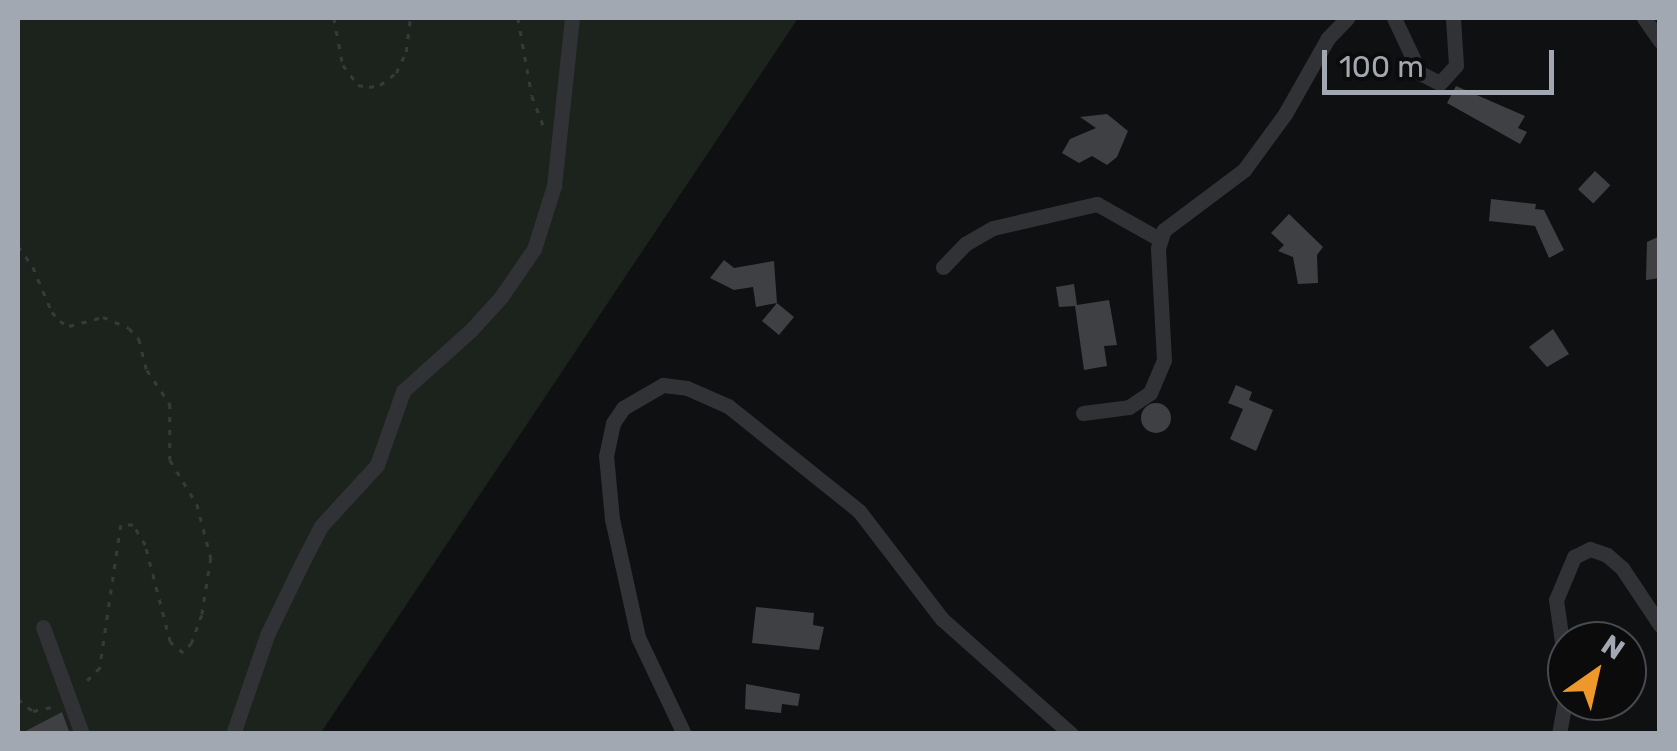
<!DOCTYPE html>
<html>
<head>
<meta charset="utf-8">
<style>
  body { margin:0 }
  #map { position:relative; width:1677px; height:751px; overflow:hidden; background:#0f1011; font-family:Rubik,sans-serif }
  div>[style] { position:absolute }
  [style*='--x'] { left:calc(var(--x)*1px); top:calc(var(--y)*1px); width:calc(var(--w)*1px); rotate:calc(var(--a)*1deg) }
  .green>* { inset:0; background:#1c231c }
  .building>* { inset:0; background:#3e4044; transform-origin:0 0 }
  .round { border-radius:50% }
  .path>* { height:2.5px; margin-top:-1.25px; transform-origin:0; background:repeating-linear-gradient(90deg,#37393d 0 5px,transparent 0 13px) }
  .minor>* { height:15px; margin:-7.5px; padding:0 7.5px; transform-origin:7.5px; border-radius:7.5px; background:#313236 }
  span { translate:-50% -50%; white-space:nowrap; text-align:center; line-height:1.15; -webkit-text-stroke:8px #0b0b0c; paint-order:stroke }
  .frame { position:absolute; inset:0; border:20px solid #a1a8b2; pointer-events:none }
  .north { position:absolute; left:1547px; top:621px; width:100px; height:100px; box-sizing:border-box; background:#0b0b0c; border:2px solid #474a4e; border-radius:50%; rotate:34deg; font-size:28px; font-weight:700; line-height:40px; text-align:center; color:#a1a8b2 }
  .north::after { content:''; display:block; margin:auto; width:35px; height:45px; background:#ee982b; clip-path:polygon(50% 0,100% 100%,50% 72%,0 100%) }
  .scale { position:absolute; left:1322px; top:50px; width:232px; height:45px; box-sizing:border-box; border:5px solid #a1a8b2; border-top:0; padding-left:12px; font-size:30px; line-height:35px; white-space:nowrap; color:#a1a8b2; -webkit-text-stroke:8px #0b0b0c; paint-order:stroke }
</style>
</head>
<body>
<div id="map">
  <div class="green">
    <div style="clip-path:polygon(18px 18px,798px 18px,320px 734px,18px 733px)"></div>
  </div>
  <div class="building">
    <div style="clip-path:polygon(1456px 86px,1525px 116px,1518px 128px,1527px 132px,1520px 144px,1447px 103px)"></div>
    <div style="clip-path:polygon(1107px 114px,1128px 131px,1117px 157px,1107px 165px,1092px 156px,1079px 163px,1062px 153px,1070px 139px,1096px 128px,1080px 117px)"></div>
    <div style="left:1595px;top:171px;width:21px;height:25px;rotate:43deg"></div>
    <div style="clip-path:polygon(1491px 199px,1536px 204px,1535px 209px,1544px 210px,1564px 250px,1549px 258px,1535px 226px,1489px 221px)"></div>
    <div style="clip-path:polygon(1289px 214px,1323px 247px,1317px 255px,1318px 283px,1298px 284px,1293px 257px,1278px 251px,1284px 245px,1271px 233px)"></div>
    <div style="clip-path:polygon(1660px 236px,1660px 278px,1646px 280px,1647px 242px)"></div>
    <div style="clip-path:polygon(724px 260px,734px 268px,774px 261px,777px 303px,794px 317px,779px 335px,762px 321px,777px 303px,756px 307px,753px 287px,734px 290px,710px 278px)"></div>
    <div style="clip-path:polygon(1074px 284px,1077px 305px,1109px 300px,1117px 345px,1104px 346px,1107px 366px,1084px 370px,1075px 306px,1059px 307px,1056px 287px)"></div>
    <div style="clip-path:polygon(1553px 329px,1569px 354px,1547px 367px,1529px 347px)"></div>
    <div style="clip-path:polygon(1236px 385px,1252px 392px,1249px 400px,1273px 410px,1256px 451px,1230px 439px,1243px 409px,1228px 403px)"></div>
    <div class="round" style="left:1141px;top:403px;width:30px;height:30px"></div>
    <div style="clip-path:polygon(756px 607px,814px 613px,813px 625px,824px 627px,819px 650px,752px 643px)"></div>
    <div style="clip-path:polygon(746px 684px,800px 694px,798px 706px,782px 704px,781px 713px,745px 709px)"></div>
    <div style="clip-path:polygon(62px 712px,70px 734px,20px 734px)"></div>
  </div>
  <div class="path">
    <div style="--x:334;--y:18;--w:48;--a:79.2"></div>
    <div style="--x:343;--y:65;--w:25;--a:53"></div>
    <div style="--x:358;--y:85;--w:11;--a:10"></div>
    <div style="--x:369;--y:87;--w:11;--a:-10"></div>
    <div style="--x:380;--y:85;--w:20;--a:-37"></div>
    <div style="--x:396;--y:73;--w:23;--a:-65"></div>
    <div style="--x:406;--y:52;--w:34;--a:-83"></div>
    <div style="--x:518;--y:18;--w:79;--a:79.8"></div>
    <div style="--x:532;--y:96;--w:33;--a:69"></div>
    <div style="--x:18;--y:246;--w:26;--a:54"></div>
    <div style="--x:33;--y:267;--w:49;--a:67.1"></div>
    <div style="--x:52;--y:312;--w:12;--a:48"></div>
    <div style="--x:60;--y:321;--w:10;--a:29"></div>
    <div style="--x:69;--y:326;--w:35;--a:-15"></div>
    <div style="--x:103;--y:317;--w:28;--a:23"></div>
    <div style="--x:129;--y:328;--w:15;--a:48"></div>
    <div style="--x:139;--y:339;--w:32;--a:76"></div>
    <div style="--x:147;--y:370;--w:41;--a:55.9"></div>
    <div style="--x:170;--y:404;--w:56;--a:90"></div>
    <div style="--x:170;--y:460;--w:52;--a:58.5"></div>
    <div style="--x:197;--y:504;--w:56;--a:75.5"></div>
    <div style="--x:211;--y:558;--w:58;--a:99"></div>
    <div style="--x:202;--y:615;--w:30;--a:110"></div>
    <div style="--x:192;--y:643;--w:13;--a:132"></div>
    <div style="--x:183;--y:653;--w:17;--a:-140"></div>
    <div style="--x:170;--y:642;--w:100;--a:-104.5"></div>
    <div style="--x:145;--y:545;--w:23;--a:-121"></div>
    <div style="--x:133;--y:525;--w:12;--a:180"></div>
    <div style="--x:121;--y:525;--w:145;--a:98.4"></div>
    <div style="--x:100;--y:668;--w:25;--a:135"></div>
    <div style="--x:18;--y:699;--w:19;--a:39"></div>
    <div style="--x:33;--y:711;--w:24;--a:-12"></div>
  </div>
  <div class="minor">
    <div style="--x:1394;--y:18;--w:61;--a:64.7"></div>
    <div style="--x:1420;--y:73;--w:22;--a:27"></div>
    <div style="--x:1440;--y:83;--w:24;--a:-48"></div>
    <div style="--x:1456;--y:65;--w:47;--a:-93.7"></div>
    <div style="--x:1644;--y:18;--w:28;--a:55"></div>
    <div style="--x:943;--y:267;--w:32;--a:-46"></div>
    <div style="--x:965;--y:244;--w:32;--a:-30"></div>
    <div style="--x:993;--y:228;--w:107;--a:-13"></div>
    <div style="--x:1097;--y:204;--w:73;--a:29.4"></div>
    <div style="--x:1083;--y:413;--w:46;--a:-7.4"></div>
    <div style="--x:1129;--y:407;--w:25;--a:-34"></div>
    <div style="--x:1150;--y:393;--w:36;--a:-67"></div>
    <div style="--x:1164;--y:360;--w:112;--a:-93.1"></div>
    <div style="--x:1158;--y:248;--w:19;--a:-72"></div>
    <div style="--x:1164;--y:230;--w:100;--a:-36.9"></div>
    <div style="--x:1244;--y:170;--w:69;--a:-53.8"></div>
    <div style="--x:1285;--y:114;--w:87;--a:-60.5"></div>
    <div style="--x:1328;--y:38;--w:28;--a:-46"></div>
    <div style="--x:43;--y:627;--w:114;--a:70"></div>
    <div style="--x:1567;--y:677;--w:78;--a:-98.1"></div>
    <div style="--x:1556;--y:600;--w:47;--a:-67.3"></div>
    <div style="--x:1574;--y:557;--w:18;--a:-27"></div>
    <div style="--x:1590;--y:549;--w:18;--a:19"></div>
    <div style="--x:1607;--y:555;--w:20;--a:41"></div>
    <div style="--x:1622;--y:568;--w:69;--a:56.3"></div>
    <div style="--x:233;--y:734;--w:105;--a:-71"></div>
    <div style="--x:267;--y:635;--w:80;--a:-64.1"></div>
    <div style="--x:302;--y:563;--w:42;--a:-62.8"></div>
    <div style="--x:321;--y:526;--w:83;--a:-47.4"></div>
    <div style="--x:377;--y:465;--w:78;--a:-70.6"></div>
    <div style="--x:403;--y:391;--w:91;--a:-41.9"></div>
    <div style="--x:471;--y:330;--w:45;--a:-47.7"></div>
    <div style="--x:501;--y:297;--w:58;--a:-55.5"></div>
    <div style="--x:534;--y:249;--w:66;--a:-72.4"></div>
    <div style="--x:554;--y:186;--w:169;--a:-83.9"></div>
    <div style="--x:684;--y:734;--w:107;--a:-115.4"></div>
    <div style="--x:638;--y:637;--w:121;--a:-102.4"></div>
    <div style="--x:612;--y:519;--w:63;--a:-95.4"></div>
    <div style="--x:606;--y:456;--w:34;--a:-78"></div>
    <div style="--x:613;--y:423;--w:18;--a:-56"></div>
    <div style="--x:623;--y:408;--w:46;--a:-29.9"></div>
    <div style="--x:663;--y:385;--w:24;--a:7"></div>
    <div style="--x:687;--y:388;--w:45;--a:23.7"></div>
    <div style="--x:728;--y:406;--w:168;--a:38.7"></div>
    <div style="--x:859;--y:511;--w:136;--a:52.5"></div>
    <div style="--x:942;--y:619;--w:173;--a:41.7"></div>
    <div style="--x:1559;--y:734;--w:45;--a:-79.7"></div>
  </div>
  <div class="frame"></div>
  <div class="north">N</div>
  <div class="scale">100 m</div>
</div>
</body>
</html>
